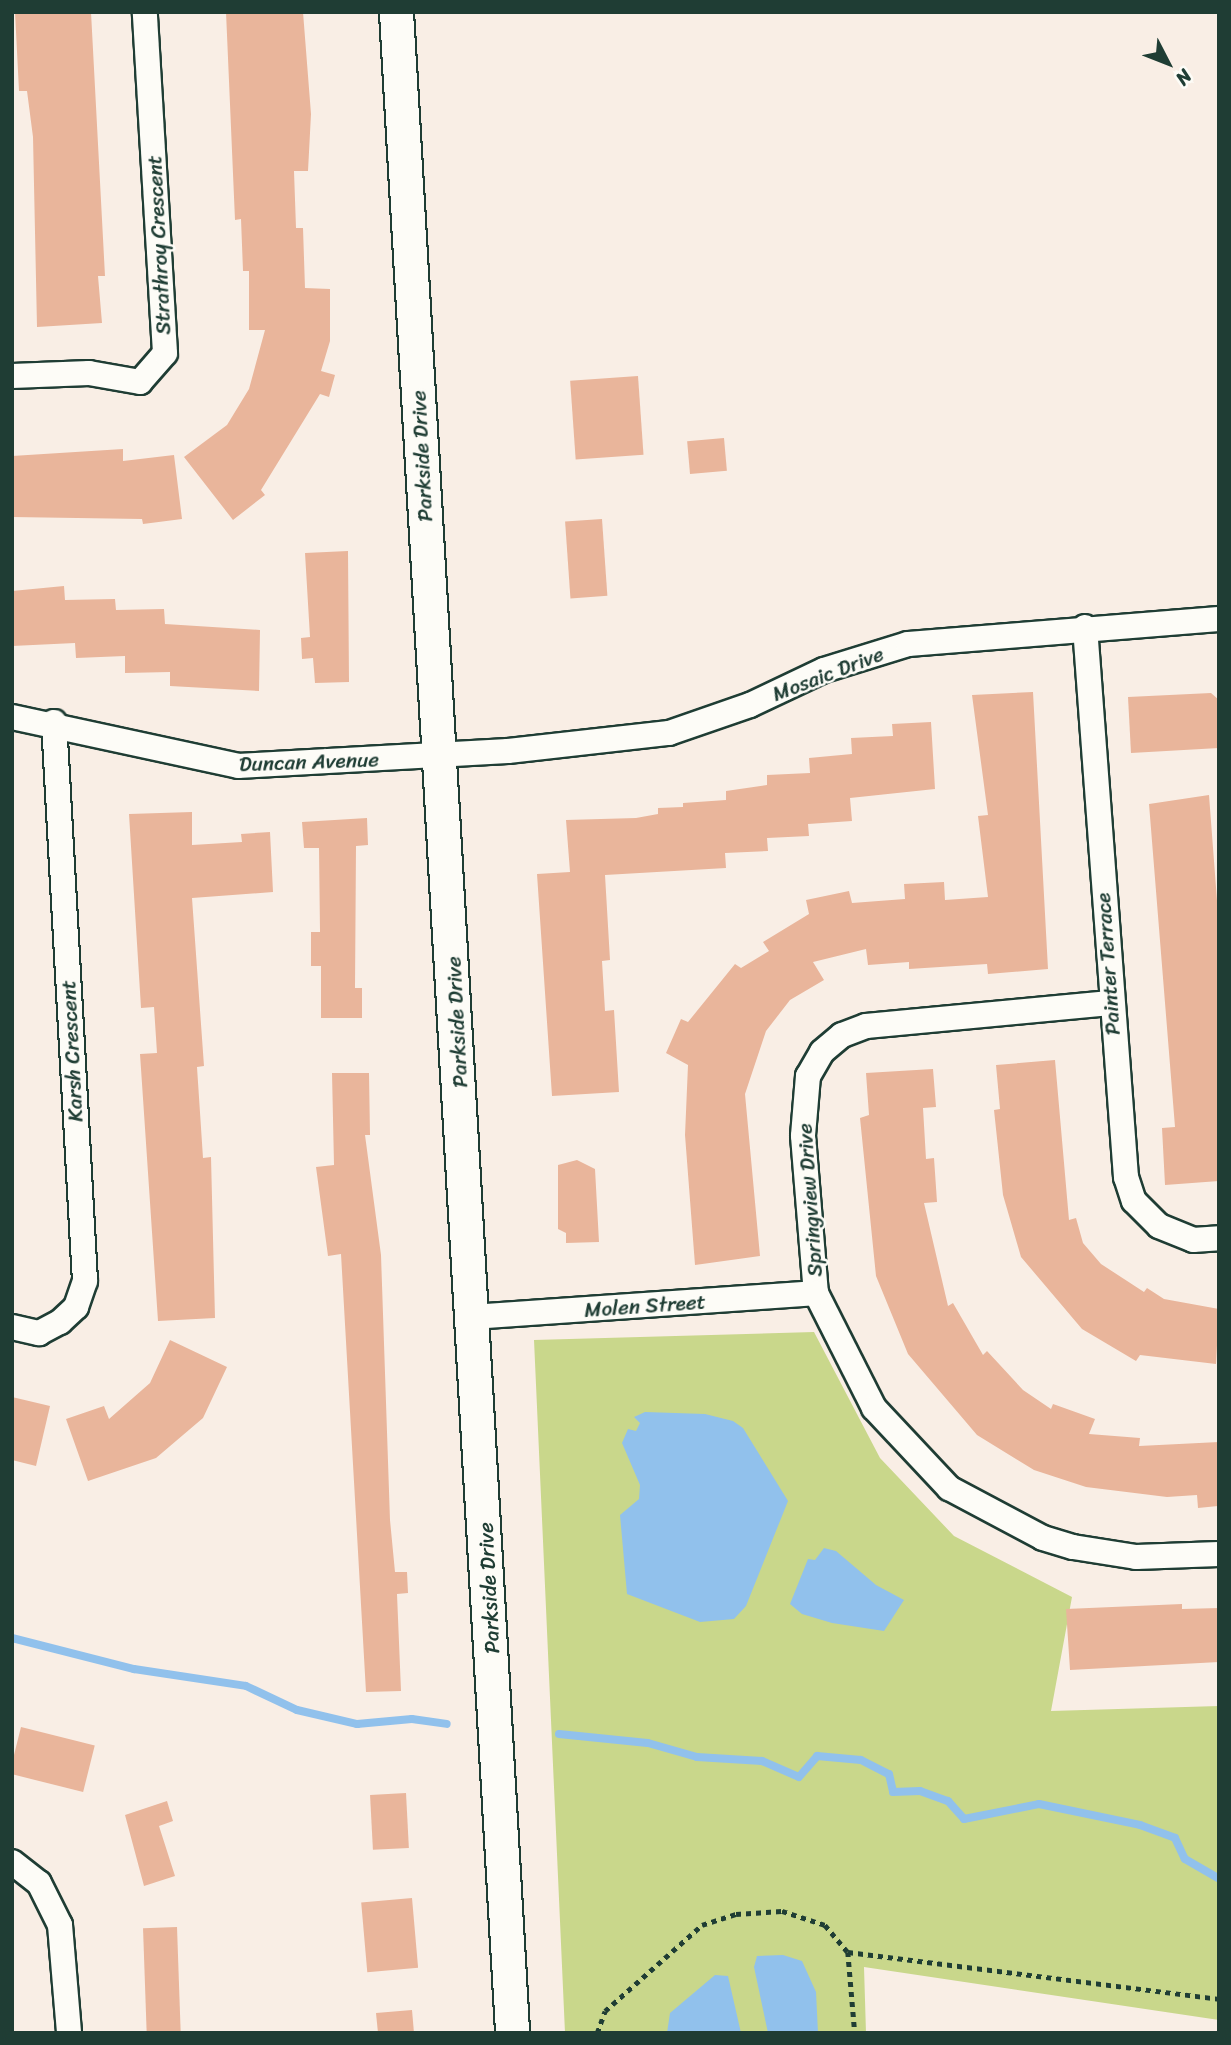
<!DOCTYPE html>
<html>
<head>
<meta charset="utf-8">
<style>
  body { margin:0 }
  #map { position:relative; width:1231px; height:2045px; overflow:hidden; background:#f9eee5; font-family:Sriracha,sans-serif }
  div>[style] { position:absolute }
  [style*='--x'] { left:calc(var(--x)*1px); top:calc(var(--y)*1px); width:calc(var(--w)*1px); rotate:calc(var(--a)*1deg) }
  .green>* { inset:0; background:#c9d78b }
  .water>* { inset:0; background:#91c1ec }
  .stream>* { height:8px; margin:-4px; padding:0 4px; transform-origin:4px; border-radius:4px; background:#91c1ec }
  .building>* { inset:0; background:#e9b59b; transform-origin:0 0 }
  .path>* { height:4.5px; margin-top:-2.25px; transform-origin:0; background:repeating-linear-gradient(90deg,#1f3d34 0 5px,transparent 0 10px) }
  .roads { filter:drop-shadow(2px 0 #1f3d34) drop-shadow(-2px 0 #1f3d34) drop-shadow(0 2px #1f3d34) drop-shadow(0 -2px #1f3d34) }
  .minor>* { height:24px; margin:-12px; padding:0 12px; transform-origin:12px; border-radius:12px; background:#fdfcf7 }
  .secondary>* { height:33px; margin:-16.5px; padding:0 16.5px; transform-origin:16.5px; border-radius:16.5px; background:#fdfcf7 }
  span { translate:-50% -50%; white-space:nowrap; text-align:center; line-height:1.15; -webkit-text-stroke:5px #fdfcf7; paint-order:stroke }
  .street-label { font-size:21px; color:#1f3d34 }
  .frame { position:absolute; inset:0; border:14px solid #1f3d34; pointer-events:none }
  .north { position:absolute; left:1133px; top:28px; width:70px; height:70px; -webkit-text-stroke:5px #fdfcf7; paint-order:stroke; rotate:132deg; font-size:19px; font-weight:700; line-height:28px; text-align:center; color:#1f3d34 }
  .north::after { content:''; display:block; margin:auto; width:24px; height:32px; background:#1f3d34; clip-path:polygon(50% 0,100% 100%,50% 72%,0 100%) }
</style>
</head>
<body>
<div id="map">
  <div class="green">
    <div style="clip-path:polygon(814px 1332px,880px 1458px,954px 1536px,1072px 1597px,1051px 1711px,1219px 1706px,1219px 2020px,864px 1967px,866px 2033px,565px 2033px,534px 1340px)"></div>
  </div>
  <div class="water">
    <div style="clip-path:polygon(645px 1412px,705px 1414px,733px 1421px,743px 1428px,788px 1501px,746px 1606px,734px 1619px,700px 1622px,627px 1594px,620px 1515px,639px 1499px,640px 1485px,622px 1443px,628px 1429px,636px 1431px,640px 1423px,634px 1417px)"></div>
    <div style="clip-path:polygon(824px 1548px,836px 1551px,876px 1585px,904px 1600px,884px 1631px,832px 1623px,802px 1614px,790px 1604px,808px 1559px,815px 1560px)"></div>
    <div style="clip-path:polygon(783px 1955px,802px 1961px,816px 1992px,818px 2033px,768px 2033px,754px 1967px,757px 1956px)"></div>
    <div style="clip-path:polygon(715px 1975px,728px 1976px,741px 2033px,667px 2033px,670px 2013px)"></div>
  </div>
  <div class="stream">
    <div style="--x:12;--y:1638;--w:126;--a:14.3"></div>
    <div style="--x:134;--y:1669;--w:113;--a:8.6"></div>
    <div style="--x:246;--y:1686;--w:56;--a:25.2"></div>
    <div style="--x:297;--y:1710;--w:62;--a:13.1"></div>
    <div style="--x:357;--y:1724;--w:55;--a:-5.2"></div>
    <div style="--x:412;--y:1719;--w:35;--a:8"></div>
    <div style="--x:559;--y:1734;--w:89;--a:5.8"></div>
    <div style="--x:648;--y:1743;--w:51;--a:15.9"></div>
    <div style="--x:697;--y:1757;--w:65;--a:3.5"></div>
    <div style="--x:762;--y:1761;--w:40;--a:23.4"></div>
    <div style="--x:799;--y:1777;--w:28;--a:-49"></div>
    <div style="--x:817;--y:1756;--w:44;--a:5.2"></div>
    <div style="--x:861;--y:1760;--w:31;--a:27"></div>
    <div style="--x:889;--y:1774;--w:18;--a:77"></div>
    <div style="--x:893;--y:1792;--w:27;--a:-2"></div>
    <div style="--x:920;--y:1791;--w:30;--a:20"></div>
    <div style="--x:948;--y:1801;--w:24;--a:48"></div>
    <div style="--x:964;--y:1819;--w:76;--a:-11.3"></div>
    <div style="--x:1039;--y:1804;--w:103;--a:11.7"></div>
    <div style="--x:1140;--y:1825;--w:37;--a:20"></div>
    <div style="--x:1175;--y:1838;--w:23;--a:65"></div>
    <div style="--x:1185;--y:1859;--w:39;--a:30"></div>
  </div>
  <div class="building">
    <div style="clip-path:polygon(15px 12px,91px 12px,105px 276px,98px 276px,102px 323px,37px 327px,33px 137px,27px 91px,19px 91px)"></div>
    <div style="clip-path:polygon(226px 12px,303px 12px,311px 114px,308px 171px,294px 171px,296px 228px,303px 228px,305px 288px,330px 289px,330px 341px,321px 371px,335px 375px,329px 397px,320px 394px,261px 490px,265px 495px,233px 520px,184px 457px,227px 425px,249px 389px,265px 330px,249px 330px,249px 271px,243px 271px,241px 219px,235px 220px)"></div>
    <div style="left:638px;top:376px;width:79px;height:68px;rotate:86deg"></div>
    <div style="left:724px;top:438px;width:33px;height:37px;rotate:85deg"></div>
    <div style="clip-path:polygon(123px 449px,123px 461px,174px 455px,182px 519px,143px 524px,142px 519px,12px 517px,12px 456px)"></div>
    <div style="left:602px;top:519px;width:77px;height:37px;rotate:86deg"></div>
    <div style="clip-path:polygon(348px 551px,349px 682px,315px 683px,313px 658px,302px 659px,301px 638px,310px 637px,305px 553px)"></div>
    <div style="clip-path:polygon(64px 586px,65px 600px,115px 599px,116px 610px,164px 609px,165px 624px,260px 630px,259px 691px,170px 686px,170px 672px,125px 673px,125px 656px,76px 658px,75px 643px,12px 646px,12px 591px)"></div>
    <div style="clip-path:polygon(1033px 692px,1048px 969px,988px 974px,987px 964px,909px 969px,909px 962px,868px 965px,866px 949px,813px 962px,824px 980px,790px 1000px,766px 1031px,745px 1094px,760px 1256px,695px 1265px,685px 1135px,688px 1065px,666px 1053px,681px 1019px,688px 1022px,735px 964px,741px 968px,769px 951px,763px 942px,809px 914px,806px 900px,849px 891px,852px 903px,905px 899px,904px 884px,944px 882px,945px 900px,988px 897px,978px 816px,988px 815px,972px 695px)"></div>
    <div style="clip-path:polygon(1211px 693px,1219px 700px,1219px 748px,1131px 753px,1128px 697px)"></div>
    <div style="clip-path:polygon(931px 722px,935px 789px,850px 798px,852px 821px,808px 824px,809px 836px,767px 838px,768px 851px,725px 853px,726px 868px,605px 875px,610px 960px,602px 961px,605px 1011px,614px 1010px,619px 1092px,552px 1096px,537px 874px,570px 872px,566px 820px,636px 818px,658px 814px,658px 808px,683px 807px,683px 803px,726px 800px,726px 791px,767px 785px,767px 775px,810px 773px,809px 758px,852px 754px,851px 738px,893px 736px,892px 724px)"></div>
    <div style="clip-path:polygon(1209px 795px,1219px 927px,1219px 1181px,1165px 1185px,1162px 1128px,1175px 1127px,1149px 804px)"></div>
    <div style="clip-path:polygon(192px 812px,192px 845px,242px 842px,241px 834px,270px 832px,273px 892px,192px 898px,204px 1066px,197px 1067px,203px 1158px,211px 1157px,215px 1318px,158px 1321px,140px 1054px,157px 1053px,154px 1007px,141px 1008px,129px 814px)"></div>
    <div style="clip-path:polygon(367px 818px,368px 845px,356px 846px,355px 988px,362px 988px,362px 1018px,321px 1018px,321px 966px,311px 966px,311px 932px,320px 932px,319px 848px,304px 848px,302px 822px)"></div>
    <div style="clip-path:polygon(1055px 1060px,1069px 1220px,1076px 1218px,1083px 1243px,1101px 1264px,1144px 1292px,1147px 1288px,1164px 1299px,1219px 1309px,1216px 1364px,1140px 1355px,1136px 1361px,1082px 1329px,1021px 1257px,1003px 1195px,994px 1110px,1000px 1109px,996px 1065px)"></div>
    <div style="clip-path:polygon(933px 1069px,936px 1107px,923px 1108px,926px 1159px,934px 1158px,937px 1202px,924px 1203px,948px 1306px,953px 1303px,983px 1355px,987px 1351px,1023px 1390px,1051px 1409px,1053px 1404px,1095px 1419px,1089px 1434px,1140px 1438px,1139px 1446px,1219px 1442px,1218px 1506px,1198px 1508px,1197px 1495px,1167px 1497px,1086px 1487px,1034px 1470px,977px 1435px,908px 1354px,876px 1276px,860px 1118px,869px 1115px,866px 1073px)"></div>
    <div style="clip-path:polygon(332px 1073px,369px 1073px,370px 1135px,365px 1135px,381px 1255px,390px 1520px,395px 1572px,407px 1572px,408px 1593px,397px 1594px,401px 1691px,366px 1692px,341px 1254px,328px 1256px,316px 1167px,334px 1165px)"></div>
    <div style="clip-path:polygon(577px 1160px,595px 1169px,599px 1242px,566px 1243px,566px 1233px,558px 1229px,558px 1165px)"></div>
    <div style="clip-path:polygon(170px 1340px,227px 1367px,203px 1418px,156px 1458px,88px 1481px,66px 1419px,104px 1406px,109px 1419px,150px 1383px)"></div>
    <div style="clip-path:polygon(12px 1397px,50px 1406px,36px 1466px,12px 1460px)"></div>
    <div style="clip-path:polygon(1182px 1604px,1182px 1609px,1219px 1608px,1219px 1662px,1070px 1670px,1066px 1609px)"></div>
    <div style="left:21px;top:1727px;width:76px;height:48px;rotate:14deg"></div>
    <div style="left:406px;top:1793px;width:55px;height:36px;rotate:87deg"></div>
    <div style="clip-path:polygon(167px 1801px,173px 1821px,159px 1826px,175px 1876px,144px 1886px,125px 1815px)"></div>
    <div style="left:412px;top:1898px;width:70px;height:51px;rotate:85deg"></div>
    <div style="left:177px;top:1927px;width:106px;height:34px;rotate:88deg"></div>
    <div style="clip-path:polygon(412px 2010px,414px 2033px,378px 2033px,376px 2013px)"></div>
  </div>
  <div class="path">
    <div style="--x:848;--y:1952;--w:374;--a:7.2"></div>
    <div style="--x:597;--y:2033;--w:23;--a:-70"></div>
    <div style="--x:605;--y:2011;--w:130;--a:-41.6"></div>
    <div style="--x:702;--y:1925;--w:36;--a:-18"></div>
    <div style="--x:736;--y:1914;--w:46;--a:-3.7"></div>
    <div style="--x:782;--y:1911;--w:45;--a:18"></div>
    <div style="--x:825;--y:1925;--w:35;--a:50"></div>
    <div style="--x:848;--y:1952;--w:81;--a:85.1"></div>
  </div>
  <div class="roads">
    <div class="minor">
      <div style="--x:12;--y:376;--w:77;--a:-2.2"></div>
      <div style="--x:89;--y:373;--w:52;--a:10"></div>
      <div style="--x:140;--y:382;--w:38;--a:-49"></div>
      <div style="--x:165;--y:353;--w:342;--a:-93.4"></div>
      <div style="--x:1085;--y:627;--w:552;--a:85.74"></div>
      <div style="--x:1126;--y:1177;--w:25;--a:72"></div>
      <div style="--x:1134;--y:1201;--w:35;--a:45"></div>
      <div style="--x:1159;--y:1226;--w:37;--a:22"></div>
      <div style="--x:1193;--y:1240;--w:26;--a:-4"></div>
      <div style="--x:12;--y:717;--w:231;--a:12.2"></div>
      <div style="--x:238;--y:766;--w:270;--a:-3.2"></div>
      <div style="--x:508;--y:751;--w:162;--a:-6.4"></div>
      <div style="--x:669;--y:733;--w:86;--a:-19.1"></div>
      <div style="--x:750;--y:705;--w:82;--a:-25.3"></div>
      <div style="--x:824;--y:670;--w:88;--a:-17.2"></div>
      <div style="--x:908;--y:644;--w:312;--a:-4.6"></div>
      <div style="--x:1110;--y:1003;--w:245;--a:174.6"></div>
      <div style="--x:866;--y:1026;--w:26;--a:159"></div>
      <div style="--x:842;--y:1035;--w:26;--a:140"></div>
      <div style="--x:822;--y:1052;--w:28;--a:120"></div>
      <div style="--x:808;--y:1076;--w:60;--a:94.8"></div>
      <div style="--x:803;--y:1136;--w:158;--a:85.3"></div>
      <div style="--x:816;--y:1293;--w:129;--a:63.2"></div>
      <div style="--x:874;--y:1408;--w:110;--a:46.8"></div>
      <div style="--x:949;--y:1488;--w:106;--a:28"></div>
      <div style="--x:1043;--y:1538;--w:31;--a:17"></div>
      <div style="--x:1073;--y:1547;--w:64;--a:9"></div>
      <div style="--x:1136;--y:1557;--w:83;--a:-2.1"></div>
      <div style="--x:473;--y:1317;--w:344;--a:-4"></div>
      <div style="--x:12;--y:1327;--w:28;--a:13"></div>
      <div style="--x:39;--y:1333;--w:24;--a:-28"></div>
      <div style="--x:60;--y:1322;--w:22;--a:-43"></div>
      <div style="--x:76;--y:1307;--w:28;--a:-71"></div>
      <div style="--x:85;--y:1281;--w:560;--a:-93.17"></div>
      <div style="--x:12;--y:1862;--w:34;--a:38"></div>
      <div style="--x:39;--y:1883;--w:47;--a:63.4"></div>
      <div style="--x:60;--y:1925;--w:108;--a:85.2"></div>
    </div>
    <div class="secondary">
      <div style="--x:396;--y:12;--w:2024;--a:86.71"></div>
    </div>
  </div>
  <div class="street-label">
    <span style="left:159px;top:245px;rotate:-93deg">Strathroy Crescent</span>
    <span style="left:422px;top:456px;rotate:-93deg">Parkside Drive</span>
    <span style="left:828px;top:674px;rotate:-21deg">Mosaic Drive</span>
    <span style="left:309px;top:762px;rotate:-2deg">Duncan Avenue</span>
    <span style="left:1108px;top:964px;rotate:-94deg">Painter Terrace</span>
    <span style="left:457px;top:1022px;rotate:-93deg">Parkside Drive</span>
    <span style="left:72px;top:1051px;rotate:-93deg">Karsh Crescent</span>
    <span style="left:810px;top:1200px;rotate:-94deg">Springview Drive</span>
    <span style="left:645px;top:1306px;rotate:-4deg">Molen Street</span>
    <span style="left:489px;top:1588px;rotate:-93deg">Parkside Drive</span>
  </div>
  <div class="frame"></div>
  <div class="north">N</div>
</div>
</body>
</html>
